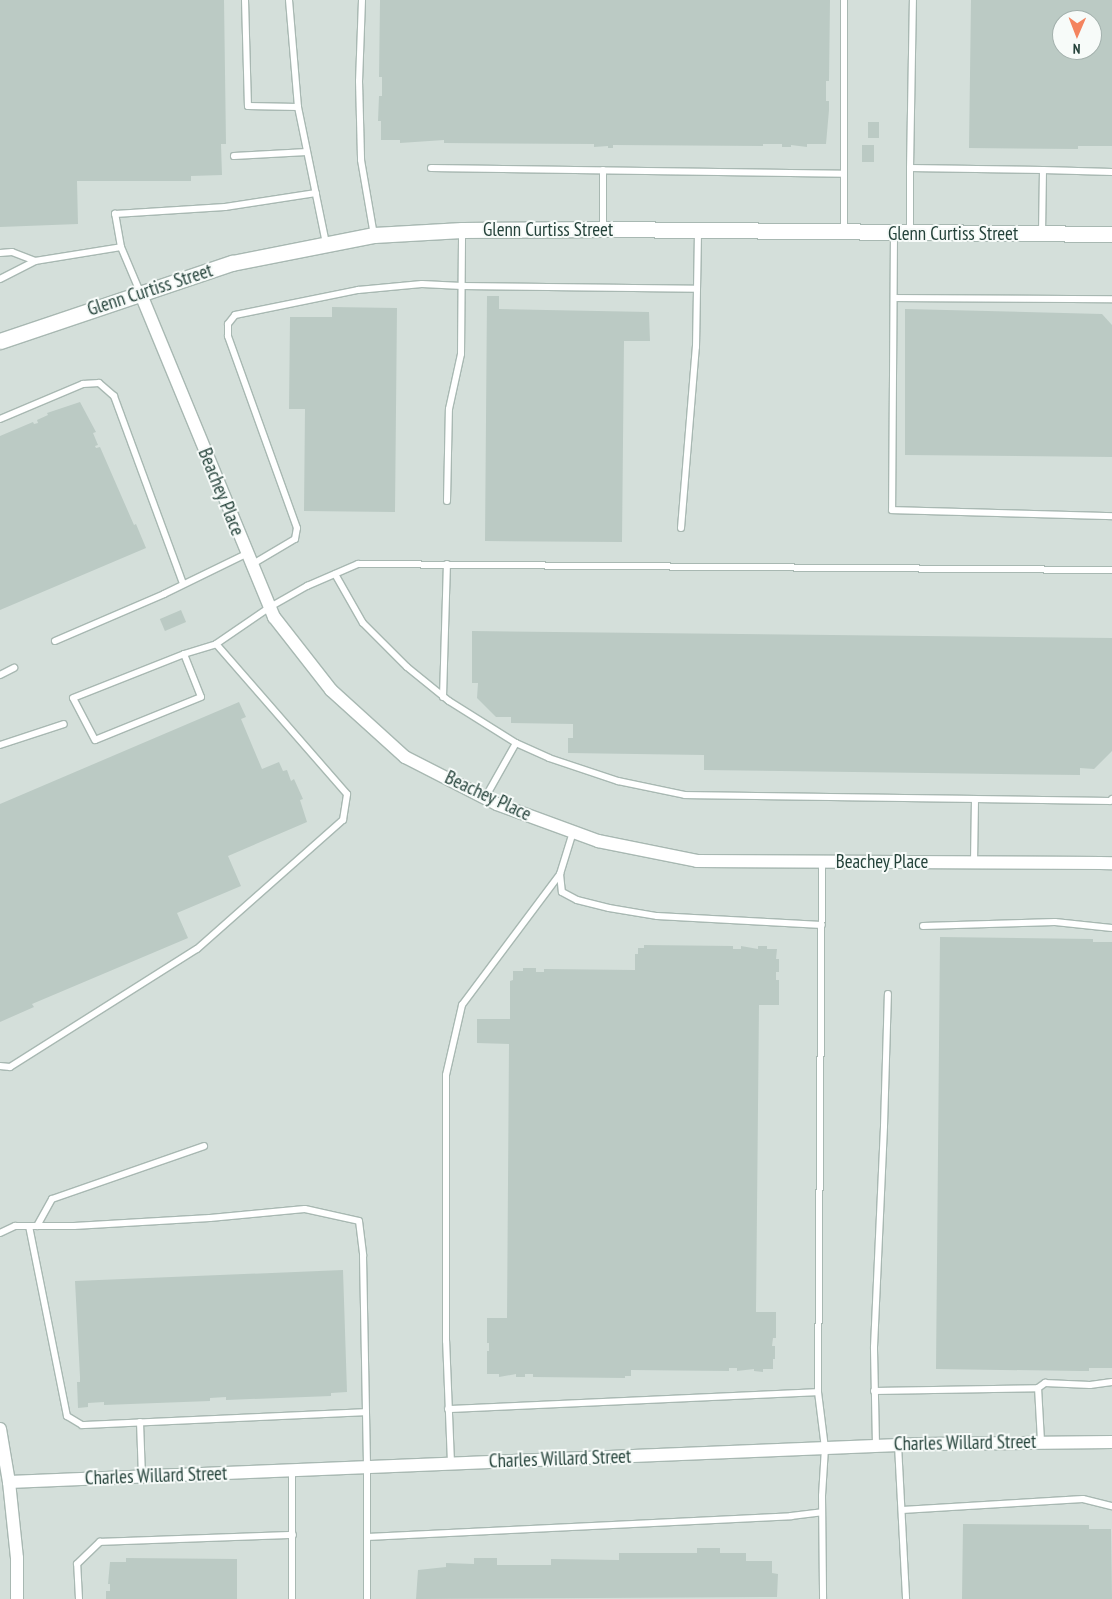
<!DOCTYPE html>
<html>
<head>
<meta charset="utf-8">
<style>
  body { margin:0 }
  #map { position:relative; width:1112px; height:1599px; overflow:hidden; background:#e6efeb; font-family:"PT Sans Narrow",sans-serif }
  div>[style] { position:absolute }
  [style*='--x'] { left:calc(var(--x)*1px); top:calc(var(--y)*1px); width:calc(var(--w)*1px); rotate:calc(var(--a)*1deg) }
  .built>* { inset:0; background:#d4dfda }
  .building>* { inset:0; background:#bbcac4; transform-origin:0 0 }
  .roads { filter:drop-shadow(1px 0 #a8b8b2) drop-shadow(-1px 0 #a8b8b2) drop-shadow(0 1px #a8b8b2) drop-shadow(0 -1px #a8b8b2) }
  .lane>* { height:6px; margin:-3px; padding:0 3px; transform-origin:3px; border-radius:3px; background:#fff }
  .street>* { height:12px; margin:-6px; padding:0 6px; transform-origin:6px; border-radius:6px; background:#fff }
  .secondary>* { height:15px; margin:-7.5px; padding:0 7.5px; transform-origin:7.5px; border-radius:7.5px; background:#fff }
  span { translate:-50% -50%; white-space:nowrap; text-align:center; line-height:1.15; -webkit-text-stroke:4px #f7fbf9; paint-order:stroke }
  .street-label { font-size:19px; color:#24423a }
  .north { position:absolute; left:1052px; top:10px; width:50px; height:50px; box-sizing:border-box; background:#f7fbf9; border:1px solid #a3b1ad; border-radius:50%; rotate:181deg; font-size:14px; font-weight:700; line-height:20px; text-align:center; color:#24423a }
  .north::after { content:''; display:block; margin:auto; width:18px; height:22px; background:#f4845f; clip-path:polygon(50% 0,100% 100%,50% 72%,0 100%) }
</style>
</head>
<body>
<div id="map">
  <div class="built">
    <div style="clip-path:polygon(evenodd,0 0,1112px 0,1112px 1599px,0 1599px,0 0,1062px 20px,1092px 20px,1092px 50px,1062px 50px,1062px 20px)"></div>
  </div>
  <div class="building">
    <div style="clip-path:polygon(0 0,224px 0,226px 144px,221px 144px,222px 175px,191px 176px,191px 181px,77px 181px,78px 224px,0 227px)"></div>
    <div style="clip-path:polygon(380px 0,830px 0,829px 81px,826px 81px,826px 101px,829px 101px,829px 110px,826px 144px,807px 144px,807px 147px,791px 145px,791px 147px,782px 147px,782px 144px,763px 144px,763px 146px,613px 145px,613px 148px,608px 148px,608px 146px,594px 147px,594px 144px,444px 143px,444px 140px,400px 143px,400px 140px,381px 140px,381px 121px,378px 121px,379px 96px,382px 96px,382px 77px,379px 77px)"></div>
    <div style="clip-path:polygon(evenodd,971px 0,1112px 0,1112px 146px,1078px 146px,1078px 149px,969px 148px,971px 0,1062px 20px,1092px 20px,1092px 50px,1062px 50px,1062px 20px)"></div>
    <div style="left:868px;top:122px;width:11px;height:16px"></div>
    <div style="left:862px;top:145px;width:12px;height:17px"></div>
    <div style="clip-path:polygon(487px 296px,499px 296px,499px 309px,649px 312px,650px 341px,624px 341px,622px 542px,485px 541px)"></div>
    <div style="clip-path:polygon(332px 307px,397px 308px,395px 512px,304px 511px,305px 409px,289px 409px,290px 317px,332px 317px)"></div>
    <div style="clip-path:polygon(905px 309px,1102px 314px,1112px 325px,1112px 457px,905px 455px)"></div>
    <div style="clip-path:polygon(80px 402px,96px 432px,93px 433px,98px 445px,95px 446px,96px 448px,100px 447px,134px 525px,136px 524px,146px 548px,0 610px,0 436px,33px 422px,34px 424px,38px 423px,37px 420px,48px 415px,47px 413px)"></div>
    <div style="left:181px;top:610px;width:13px;height:23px;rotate:67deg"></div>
    <div style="clip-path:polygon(472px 631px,1112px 638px,1112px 751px,1094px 769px,1080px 768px,1080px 775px,704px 770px,704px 755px,568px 753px,568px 738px,573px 738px,573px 724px,511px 723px,511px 717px,496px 717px,477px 698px,478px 683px,472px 683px)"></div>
    <div style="clip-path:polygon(239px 702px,246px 717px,241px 719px,262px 769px,279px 762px,283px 771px,287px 770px,291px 781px,294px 779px,303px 799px,300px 800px,307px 822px,228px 856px,241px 886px,177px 913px,188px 938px,32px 1004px,34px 1007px,0 1022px,0 804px)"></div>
    <div style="clip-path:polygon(940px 937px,1093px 939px,1093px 942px,1112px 942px,1112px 1368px,1089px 1368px,1089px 1371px,1081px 1371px,936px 1369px)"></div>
    <div style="clip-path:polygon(644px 945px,733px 946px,733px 949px,741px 949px,741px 946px,758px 949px,758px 946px,767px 946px,767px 949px,777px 949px,776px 959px,779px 959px,779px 972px,776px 972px,776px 980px,779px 980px,779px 1005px,759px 1005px,756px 1312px,776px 1312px,776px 1338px,773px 1338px,772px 1346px,775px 1346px,775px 1359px,773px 1359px,773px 1369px,763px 1369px,763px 1372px,754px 1371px,754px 1369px,737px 1371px,737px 1368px,729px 1368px,729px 1371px,631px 1370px,631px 1376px,625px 1376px,625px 1378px,533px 1377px,533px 1374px,525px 1374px,525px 1377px,516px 1377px,516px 1374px,499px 1377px,499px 1374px,487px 1374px,487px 1351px,489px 1351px,489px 1343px,487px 1343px,487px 1318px,507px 1318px,509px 1044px,477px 1043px,477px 1019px,510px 1019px,510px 981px,513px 980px,513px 971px,523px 971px,523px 968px,536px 968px,536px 972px,544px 972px,544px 969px,635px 970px,635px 954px,638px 954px,638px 948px,644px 948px)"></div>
    <div style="clip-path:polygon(343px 1270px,347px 1392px,331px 1393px,331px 1396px,226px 1400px,226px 1397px,210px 1398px,210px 1401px,104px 1405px,104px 1402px,88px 1403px,88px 1407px,78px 1408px,77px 1382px,80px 1382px,80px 1377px,75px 1281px)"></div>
    <div style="clip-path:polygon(963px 1524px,1089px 1525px,1089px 1529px,1111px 1529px,1112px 1599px,962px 1599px)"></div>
    <div style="clip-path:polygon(697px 1548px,720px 1548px,720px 1553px,746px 1553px,746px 1561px,772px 1561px,772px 1573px,778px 1574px,777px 1597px,416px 1599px,418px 1570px,446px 1567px,446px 1563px,474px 1564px,474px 1558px,497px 1558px,497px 1565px,551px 1565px,551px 1559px,619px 1560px,619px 1553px,697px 1553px)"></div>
    <div style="clip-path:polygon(126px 1558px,237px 1559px,237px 1599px,106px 1599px,106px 1591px,110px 1591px,110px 1584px,108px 1584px,110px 1562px,126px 1562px)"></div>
  </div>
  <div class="roads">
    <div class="lane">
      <div style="--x:245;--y:0;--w:106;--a:88.4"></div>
      <div style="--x:248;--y:106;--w:50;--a:1.1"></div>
      <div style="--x:289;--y:0;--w:107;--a:85.2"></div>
      <div style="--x:298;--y:107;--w:139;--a:78.4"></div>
      <div style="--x:362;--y:0;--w:81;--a:92.1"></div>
      <div style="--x:359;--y:81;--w:79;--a:88.5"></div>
      <div style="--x:361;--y:160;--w:76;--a:80.2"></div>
      <div style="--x:844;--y:0;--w:232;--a:90"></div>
      <div style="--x:234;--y:156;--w:73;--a:-3.1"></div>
      <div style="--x:431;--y:168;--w:413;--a:0.8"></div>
      <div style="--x:910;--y:168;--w:168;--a:-89"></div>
      <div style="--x:1043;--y:170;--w:69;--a:1.7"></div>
      <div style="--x:603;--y:228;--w:58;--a:-90"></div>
      <div style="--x:910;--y:232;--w:64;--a:-90"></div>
      <div style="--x:910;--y:168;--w:133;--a:0.9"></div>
      <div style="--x:1043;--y:170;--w:63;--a:90.9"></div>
      <div style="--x:894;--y:233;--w:277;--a:90.4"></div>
      <div style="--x:892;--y:510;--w:220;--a:1.6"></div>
      <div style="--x:121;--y:247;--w:34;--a:-100"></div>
      <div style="--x:115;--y:214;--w:110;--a:-3.6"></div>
      <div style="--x:225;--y:207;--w:92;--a:-8.7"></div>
      <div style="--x:0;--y:253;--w:12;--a:-5"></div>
      <div style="--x:12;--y:252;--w:25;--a:21"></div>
      <div style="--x:0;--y:279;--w:39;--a:-27"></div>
      <div style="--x:35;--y:261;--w:87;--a:-9.2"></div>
      <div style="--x:121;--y:247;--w:49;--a:67.1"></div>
      <div style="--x:894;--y:298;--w:218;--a:0.3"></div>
      <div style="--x:0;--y:419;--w:90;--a:-22.9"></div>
      <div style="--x:83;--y:384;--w:16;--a:-4"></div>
      <div style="--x:99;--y:383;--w:20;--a:41"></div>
      <div style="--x:114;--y:396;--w:200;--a:69.8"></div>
      <div style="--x:447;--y:501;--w:92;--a:-88.8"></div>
      <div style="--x:449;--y:409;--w:56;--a:-77.7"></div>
      <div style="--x:461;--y:354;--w:123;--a:-89.5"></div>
      <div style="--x:681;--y:528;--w:182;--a:-85.3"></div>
      <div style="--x:696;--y:347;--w:116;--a:-89"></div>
      <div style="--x:251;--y:565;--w:51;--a:-30.6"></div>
      <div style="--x:295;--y:539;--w:11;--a:-80"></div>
      <div style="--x:297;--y:528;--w:204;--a:-109.8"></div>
      <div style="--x:228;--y:336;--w:12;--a:-90"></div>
      <div style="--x:228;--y:324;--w:11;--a:-52"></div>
      <div style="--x:235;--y:315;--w:126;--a:-11.5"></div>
      <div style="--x:358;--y:290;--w:64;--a:-5.4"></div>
      <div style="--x:422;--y:284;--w:40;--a:2.9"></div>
      <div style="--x:462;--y:286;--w:235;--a:0.7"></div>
      <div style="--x:335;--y:574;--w:56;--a:60.3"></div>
      <div style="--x:363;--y:623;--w:62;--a:45"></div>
      <div style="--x:407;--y:667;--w:54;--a:39"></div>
      <div style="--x:449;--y:701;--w:79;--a:32.1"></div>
      <div style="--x:55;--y:641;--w:119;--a:-23.3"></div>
      <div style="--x:164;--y:594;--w:91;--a:-26"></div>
      <div style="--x:184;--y:654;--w:46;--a:68.4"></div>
      <div style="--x:201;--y:697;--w:114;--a:157.9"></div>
      <div style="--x:95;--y:740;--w:47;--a:-117.6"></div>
      <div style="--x:73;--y:698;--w:119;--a:-21.6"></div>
      <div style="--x:184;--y:654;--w:34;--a:-17"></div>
      <div style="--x:0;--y:675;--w:16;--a:-27"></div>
      <div style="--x:443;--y:697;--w:133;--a:-88.3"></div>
      <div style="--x:0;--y:745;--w:67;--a:-18.2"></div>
      <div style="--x:485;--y:798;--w:63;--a:-60.6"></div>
      <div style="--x:516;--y:743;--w:36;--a:24"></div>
      <div style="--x:549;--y:758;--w:73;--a:18.4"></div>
      <div style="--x:618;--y:781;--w:68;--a:11.8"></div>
      <div style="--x:685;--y:795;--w:290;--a:0.8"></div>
      <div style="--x:974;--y:863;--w:64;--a:-89.1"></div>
      <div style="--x:975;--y:799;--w:135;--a:0.8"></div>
      <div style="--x:1110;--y:801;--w:3;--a:-45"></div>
      <div style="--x:560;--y:874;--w:18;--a:84"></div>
      <div style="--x:562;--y:892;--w:17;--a:28"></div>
      <div style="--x:577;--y:900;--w:33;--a:14"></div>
      <div style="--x:609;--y:908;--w:49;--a:9.5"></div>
      <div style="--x:657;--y:916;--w:165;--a:3.1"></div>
      <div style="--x:923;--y:926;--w:132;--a:-1.7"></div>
      <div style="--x:1055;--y:922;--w:57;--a:6"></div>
      <div style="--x:0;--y:1066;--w:10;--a:6"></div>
      <div style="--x:10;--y:1067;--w:221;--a:-32.3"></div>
      <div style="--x:197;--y:949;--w:195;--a:-41.5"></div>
      <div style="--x:343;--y:820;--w:26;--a:-81"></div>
      <div style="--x:347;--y:794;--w:199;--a:-131.1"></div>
      <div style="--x:216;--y:644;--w:65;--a:-34.4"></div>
      <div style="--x:270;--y:607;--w:43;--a:-29.6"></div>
      <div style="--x:307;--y:586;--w:56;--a:-23.3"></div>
      <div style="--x:358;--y:564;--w:754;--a:0.46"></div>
      <div style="--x:29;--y:1226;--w:194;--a:78.7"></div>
      <div style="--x:67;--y:1416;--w:17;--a:31"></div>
      <div style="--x:82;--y:1425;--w:284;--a:-2.6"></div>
      <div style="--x:37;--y:1226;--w:31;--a:-61"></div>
      <div style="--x:52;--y:1199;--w:161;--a:-19.2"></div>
      <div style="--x:0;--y:1233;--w:17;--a:-25"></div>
      <div style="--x:15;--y:1226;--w:59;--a:0"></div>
      <div style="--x:74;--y:1226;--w:136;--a:-3.4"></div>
      <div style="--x:210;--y:1218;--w:95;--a:-5.4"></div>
      <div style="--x:305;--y:1209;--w:55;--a:12.5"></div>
      <div style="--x:359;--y:1221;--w:35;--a:83"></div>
      <div style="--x:363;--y:1256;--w:211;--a:88.9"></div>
      <div style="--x:367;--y:1467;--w:132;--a:90"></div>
      <div style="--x:874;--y:1391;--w:164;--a:-1"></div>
      <div style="--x:818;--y:1392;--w:530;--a:-89.57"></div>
      <div style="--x:448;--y:1409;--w:370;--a:-2.6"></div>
      <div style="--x:818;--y:1392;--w:56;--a:82.9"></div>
      <div style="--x:825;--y:1448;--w:48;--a:93.6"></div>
      <div style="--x:822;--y:1496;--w:103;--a:89.4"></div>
      <div style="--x:140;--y:1422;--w:54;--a:87.9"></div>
      <div style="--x:1041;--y:1441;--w:53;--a:-93.2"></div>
      <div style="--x:1038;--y:1388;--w:9;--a:-36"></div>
      <div style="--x:1045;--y:1383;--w:45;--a:2.5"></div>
      <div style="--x:1090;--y:1385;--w:22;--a:-8"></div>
      <div style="--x:876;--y:1445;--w:98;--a:-91.2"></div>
      <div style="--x:874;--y:1347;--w:221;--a:-87.4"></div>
      <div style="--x:884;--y:1126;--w:132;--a:-88.3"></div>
      <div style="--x:898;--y:1445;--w:154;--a:87"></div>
      <div style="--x:451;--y:1463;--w:122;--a:-92.3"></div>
      <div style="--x:446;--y:1341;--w:266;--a:-90"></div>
      <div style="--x:446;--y:1075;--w:72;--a:-77.1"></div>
      <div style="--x:462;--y:1005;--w:164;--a:-53.2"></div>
      <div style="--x:560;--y:874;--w:44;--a:-72.8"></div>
      <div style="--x:902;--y:1510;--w:181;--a:-3.5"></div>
      <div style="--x:1083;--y:1499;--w:30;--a:14"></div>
      <div style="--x:367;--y:1537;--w:425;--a:-2.8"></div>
      <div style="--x:791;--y:1516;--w:31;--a:-7"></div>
      <div style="--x:79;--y:1599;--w:35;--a:-93"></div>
      <div style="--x:77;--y:1564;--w:32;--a:-44"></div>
      <div style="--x:100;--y:1542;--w:193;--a:-2.1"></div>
      <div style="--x:292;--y:1599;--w:129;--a:-90"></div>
    </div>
    <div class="street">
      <div style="--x:140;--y:292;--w:352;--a:67.6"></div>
      <div style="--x:274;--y:617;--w:93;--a:52"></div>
      <div style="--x:331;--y:690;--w:100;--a:42.2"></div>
      <div style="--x:405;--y:757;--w:103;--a:27.1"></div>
      <div style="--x:497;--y:804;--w:108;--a:20.1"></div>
      <div style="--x:598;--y:841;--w:101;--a:11.4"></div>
      <div style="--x:697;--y:861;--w:415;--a:0.3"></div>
      <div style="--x:0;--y:1429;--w:54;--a:80.4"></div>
      <div style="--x:9;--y:1482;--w:76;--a:84"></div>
      <div style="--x:17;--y:1558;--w:41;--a:90"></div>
      <div style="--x:9;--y:1482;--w:915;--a:-2.38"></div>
      <div style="--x:923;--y:1444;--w:189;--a:-0.6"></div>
    </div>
    <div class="secondary">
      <div style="--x:0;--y:341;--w:245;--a:-18.6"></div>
      <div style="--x:232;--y:263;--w:145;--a:-11.2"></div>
      <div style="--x:374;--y:235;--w:88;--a:-3.3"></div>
      <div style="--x:462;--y:230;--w:141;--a:-0.4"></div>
      <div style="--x:603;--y:229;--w:509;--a:0.56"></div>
    </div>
  </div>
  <div class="street-label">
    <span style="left:548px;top:230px">Glenn Curtiss Street</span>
    <span style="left:953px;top:234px">Glenn Curtiss Street</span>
    <span style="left:150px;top:290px;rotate:-18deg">Glenn Curtiss Street</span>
    <span style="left:221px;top:492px;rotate:68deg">Beachey Place</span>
    <span style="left:488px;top:796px;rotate:25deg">Beachey Place</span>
    <span style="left:882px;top:862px">Beachey Place</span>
    <span style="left:965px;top:1443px;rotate:-1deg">Charles Willard Street</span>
    <span style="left:560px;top:1459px;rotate:-2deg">Charles Willard Street</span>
    <span style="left:156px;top:1476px;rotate:-2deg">Charles Willard Street</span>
  </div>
  <div class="north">N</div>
</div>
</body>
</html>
